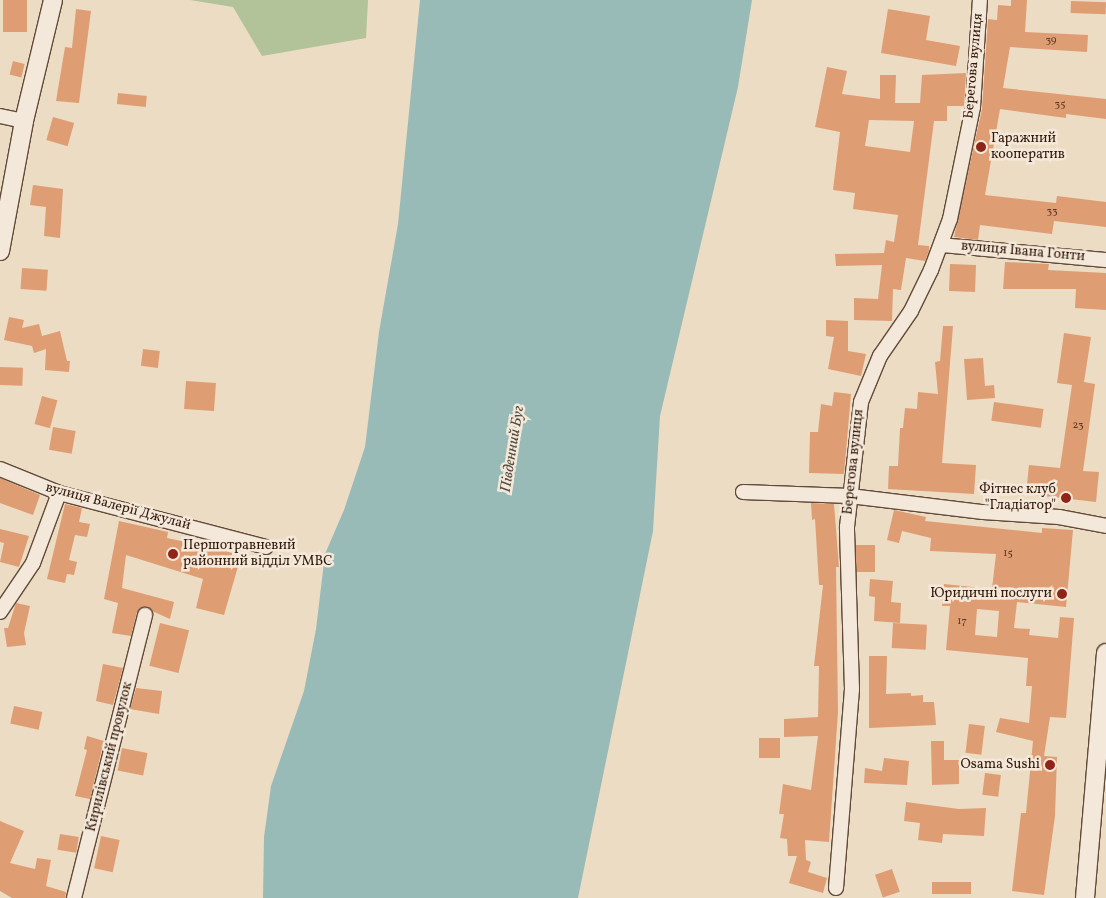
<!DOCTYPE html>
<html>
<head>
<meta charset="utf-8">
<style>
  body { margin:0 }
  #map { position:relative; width:1106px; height:898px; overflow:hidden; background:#ecdcc4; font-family:Vollkorn,serif }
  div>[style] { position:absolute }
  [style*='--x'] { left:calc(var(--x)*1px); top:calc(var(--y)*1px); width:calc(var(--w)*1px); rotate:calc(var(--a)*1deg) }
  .green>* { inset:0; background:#b2c299 }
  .water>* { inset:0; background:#99bbb7 }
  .building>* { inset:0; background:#df9d74; transform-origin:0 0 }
  .roads { filter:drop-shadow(1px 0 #614a38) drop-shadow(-1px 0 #614a38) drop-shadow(0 1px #614a38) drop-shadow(0 -1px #614a38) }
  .minor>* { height:14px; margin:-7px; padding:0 7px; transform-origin:7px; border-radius:7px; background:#f3e8d9 }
  .tertiary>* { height:18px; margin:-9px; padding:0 9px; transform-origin:9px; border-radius:9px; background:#f3e8d9 }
  .dots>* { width:14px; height:14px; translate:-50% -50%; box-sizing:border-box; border:2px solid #f3e8d9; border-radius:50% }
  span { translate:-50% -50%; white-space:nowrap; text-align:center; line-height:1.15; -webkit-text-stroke:5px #f3e8d9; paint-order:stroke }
  .number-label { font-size:11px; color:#5e3a24 }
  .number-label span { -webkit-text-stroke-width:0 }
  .street-label { font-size:14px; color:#33190a }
  .poi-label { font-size:14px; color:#33190a }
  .left { translate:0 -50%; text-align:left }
  .right { translate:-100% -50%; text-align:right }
  .water-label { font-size:15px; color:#524a3e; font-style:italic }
</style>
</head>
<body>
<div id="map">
  <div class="green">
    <div style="clip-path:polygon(190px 0,368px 0,366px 38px,262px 56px,233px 7px)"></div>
  </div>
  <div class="water">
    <div style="clip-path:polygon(420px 0,752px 0,738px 87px,660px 416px,653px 531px,578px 898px,263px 898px,264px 837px,271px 786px,304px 691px,316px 629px,325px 554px,344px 510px,365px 447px,379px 332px,398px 224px)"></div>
  </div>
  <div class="building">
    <div style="left:3px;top:0;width:24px;height:32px"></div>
    <div style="clip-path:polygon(1011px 0,1027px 0,1025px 32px,1088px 35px,1087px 52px,1010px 47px,1003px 88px,1106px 99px,1106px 119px,1066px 114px,1066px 118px,1000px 109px,985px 195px,1056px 203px,1057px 196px,1106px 202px,1106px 227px,1054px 221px,1052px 234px,980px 225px,978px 240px,954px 237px,982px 109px,988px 19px,997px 20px,998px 5px,1011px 6px)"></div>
    <div style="left:1071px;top:1px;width:35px;height:12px;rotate:2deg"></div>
    <div style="clip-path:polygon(76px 9px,91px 11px,79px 103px,56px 101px,65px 47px,72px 48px)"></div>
    <div style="clip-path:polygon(888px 9px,930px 16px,926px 40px,960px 46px,956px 66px,881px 53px)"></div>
    <div style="left:13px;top:61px;width:12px;height:14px;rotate:14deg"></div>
    <div style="clip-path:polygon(evenodd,827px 67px,847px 71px,842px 94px,880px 99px,880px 75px,896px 75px,895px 103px,920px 103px,922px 75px,966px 73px,964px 106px,947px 106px,947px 121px,934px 121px,918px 245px,929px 246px,929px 251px,925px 261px,906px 258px,901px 290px,893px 289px,892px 321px,854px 320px,854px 298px,878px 299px,882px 265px,836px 266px,835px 254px,884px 253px,886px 240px,894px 242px,898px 215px,853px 209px,855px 193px,833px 190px,840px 132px,815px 127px,827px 67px,869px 120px,914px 121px,910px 152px,865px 146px,869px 120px)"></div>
    <div style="left:118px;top:93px;width:29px;height:11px;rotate:6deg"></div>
    <div style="left:53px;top:117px;width:22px;height:24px;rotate:16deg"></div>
    <div style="clip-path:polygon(33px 185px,63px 189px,60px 238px,44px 236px,46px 207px,30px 205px)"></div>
    <div style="clip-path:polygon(1005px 262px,1049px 264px,1048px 270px,1106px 273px,1106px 310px,1075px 308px,1076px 289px,1003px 289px)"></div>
    <div style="left:950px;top:264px;width:26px;height:27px;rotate:2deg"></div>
    <div style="left:22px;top:268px;width:26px;height:21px;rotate:4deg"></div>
    <div style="clip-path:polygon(9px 317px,24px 320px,22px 328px,39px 324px,42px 336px,60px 331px,67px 361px,70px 361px,69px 372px,45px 370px,46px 349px,34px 353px,32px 346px,4px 340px)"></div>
    <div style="clip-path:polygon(826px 320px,848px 321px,848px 351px,866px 354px,861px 376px,828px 369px,834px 337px,826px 336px)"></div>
    <div style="clip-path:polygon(943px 326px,953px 326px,942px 463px,976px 465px,974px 494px,888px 489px,889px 466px,898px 466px,900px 428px,903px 428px,905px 408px,917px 409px,918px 392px,938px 394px,935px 362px,940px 361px)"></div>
    <div style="clip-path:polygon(1064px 333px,1091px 337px,1084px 382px,1095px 384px,1083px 471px,1099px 472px,1096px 502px,1026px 494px,1029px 465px,1060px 468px,1072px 385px,1057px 383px)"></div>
    <div style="left:143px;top:349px;width:17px;height:17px;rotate:7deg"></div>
    <div style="clip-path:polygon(983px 358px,985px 386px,994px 385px,995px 398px,967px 400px,964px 359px)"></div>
    <div style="left:0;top:367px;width:23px;height:18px;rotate:2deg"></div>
    <div style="left:186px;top:381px;width:30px;height:28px;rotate:4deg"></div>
    <div style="clip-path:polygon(834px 392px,851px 394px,844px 474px,809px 473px,810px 432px,818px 432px,821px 404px,832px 406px)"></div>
    <div style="left:42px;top:396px;width:16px;height:29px;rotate:15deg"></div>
    <div style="left:994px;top:402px;width:50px;height:19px;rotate:8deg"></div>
    <div style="left:53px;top:427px;width:23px;height:23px;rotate:10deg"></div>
    <div style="clip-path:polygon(0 478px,40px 495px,33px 515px,0 503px)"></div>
    <div style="clip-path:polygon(811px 503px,834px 504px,839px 567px,836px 567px,838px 712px,829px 842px,805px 840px,806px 860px,811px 862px,808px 872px,827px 878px,823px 893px,789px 883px,797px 856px,788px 856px,787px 839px,780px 838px,784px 814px,779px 814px,783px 784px,811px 790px,818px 736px,784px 737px,784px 719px,818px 717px,819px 666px,814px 666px,823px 585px,819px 585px,815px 519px,812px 520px)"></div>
    <div style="clip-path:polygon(65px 504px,82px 508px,79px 522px,90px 524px,87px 537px,75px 535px,69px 560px,77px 562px,74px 575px,67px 574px,65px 583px,47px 579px)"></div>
    <div style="clip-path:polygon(evenodd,894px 510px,926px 517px,925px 521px,1042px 533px,1042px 528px,1073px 530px,1066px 607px,1017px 602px,1014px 628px,1030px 629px,1029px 635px,1058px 638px,1060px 617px,1074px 618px,1066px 718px,1050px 717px,1044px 756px,1057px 757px,1055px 816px,1044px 895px,1012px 891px,1021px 813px,1026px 813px,1033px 741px,996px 732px,1000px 718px,1029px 723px,1032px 686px,1026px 686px,1028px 658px,946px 650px,950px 606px,942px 606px,944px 584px,992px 589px,996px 554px,930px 551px,931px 538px,902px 531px,899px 543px,887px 540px,894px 510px,977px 609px,999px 611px,997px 637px,975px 635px,977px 609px)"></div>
    <div style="clip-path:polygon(119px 521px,168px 532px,167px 538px,200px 545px,202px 539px,218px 543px,217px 548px,241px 556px,224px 615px,196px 608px,203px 579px,126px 555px,122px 588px,174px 602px,170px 619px,143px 607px,137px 612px,131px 636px,112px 633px,118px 603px,104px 599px)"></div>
    <div style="clip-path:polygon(0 529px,29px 536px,19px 567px,0 562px,4px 543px,0 542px)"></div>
    <div style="left:856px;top:545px;width:19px;height:27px"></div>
    <div style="clip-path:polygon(870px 579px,893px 581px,891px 602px,901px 603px,900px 623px,874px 621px,875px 597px,869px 596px)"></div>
    <div style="clip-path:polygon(16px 603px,30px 606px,24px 633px,26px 645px,7px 647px,4px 628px,8px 628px)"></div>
    <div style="left:160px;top:623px;width:30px;height:44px;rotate:14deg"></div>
    <div style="left:893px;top:623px;width:34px;height:25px;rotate:3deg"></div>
    <div style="clip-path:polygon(869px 656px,887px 656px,886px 694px,911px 693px,911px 696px,923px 695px,923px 702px,934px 702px,936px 725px,869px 728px)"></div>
    <div style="clip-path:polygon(103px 664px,123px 668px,113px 705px,96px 701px)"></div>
    <div style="clip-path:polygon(136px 688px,162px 691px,159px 714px,130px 709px)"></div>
    <div style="left:14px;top:706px;width:29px;height:18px;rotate:12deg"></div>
    <div style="left:969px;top:724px;width:16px;height:29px;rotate:7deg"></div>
    <div style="clip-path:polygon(87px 736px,104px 741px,90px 799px,75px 796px,87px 750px,84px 749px)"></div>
    <div style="left:759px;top:738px;width:21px;height:20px"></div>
    <div style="clip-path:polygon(931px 741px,944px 741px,944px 760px,959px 760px,959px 784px,932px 785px)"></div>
    <div style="left:122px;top:748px;width:26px;height:23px;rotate:11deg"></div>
    <div style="clip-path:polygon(884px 758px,909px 761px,907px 785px,864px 783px,865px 768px,882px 771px)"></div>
    <div style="left:985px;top:773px;width:16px;height:22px;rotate:7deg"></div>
    <div style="clip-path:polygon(906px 802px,959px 809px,986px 808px,984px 836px,943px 834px,942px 843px,918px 840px,920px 823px,904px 821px)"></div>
    <div style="clip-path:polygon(0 821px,24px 831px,10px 863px,35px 869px,37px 858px,51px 860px,46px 886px,66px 892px,65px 898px,12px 898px,0 891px)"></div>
    <div style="left:60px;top:834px;width:19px;height:16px;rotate:9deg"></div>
    <div style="left:101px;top:836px;width:19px;height:33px;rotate:12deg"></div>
    <div style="left:892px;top:869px;width:24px;height:18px;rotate:71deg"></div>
    <div style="left:971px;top:882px;width:12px;height:39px;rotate:90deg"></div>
  </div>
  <div class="roads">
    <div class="minor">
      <div style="--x:0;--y:116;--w:25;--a:12"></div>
      <div style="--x:941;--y:245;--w:166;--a:5.2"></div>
      <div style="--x:0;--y:469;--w:64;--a:22.1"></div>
      <div style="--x:59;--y:493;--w:214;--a:14.6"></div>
      <div style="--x:743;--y:492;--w:107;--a:2.1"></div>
      <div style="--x:850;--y:496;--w:134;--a:6.9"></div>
      <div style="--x:983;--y:512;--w:76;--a:3.8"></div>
      <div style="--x:1059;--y:517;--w:48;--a:10.8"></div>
      <div style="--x:0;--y:612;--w:59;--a:-56"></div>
      <div style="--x:33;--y:563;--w:75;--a:-69.6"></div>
      <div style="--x:836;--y:888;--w:200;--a:-85.4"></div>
      <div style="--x:852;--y:689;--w:162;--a:-91.8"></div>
      <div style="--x:847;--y:527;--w:126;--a:-83.6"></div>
      <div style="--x:861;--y:402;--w:50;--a:-67.6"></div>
      <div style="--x:880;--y:356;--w:55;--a:-55.4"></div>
      <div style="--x:911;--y:311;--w:46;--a:-64"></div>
      <div style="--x:931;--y:270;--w:54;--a:-69.6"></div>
      <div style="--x:950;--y:219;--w:114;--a:-78.4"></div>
      <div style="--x:973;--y:107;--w:107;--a:-86.3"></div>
      <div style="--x:74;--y:898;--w:292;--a:-75.9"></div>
    </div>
    <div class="tertiary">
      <div style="--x:0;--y:251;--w:132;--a:-79.5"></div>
      <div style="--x:24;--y:121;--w:124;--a:-76.5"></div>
      <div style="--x:1085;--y:898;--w:246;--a:-85.1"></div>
    </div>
  </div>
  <div class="dots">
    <div style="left:981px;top:147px;background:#8f2418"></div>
    <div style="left:1066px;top:498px;background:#8f2418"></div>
    <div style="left:173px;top:554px;background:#8f2418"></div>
    <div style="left:1062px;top:594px;background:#8f2418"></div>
    <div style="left:1050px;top:765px;background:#8f2418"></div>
  </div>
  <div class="number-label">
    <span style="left:1051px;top:41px">39</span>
    <span style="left:1060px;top:105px">35</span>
    <span style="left:1052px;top:212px">33</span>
    <span style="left:1078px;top:426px">23</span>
    <span style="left:1008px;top:554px">15</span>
    <span style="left:962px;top:622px">17</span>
  </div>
  <div class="street-label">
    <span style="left:974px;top:66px;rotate:-85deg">Берегова вулиця</span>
    <span style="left:1023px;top:252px;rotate:5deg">вулиця Івана Гонти</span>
    <span style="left:854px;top:462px;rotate:-84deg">Берегова вулиця</span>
    <span style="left:118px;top:507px;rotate:15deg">вулиця Валерії Джулай</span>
    <span style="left:110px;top:757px;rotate:-76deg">Кирилівський провулок</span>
  </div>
  <div class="poi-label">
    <span class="left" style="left:991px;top:147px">Гаражний<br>кооператив</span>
    <span class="right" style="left:1056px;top:498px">Фітнес клуб<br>"Гладіатор"</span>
    <span class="left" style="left:183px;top:554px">Першотравневий<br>районний відділ УМВС</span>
    <span class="right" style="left:1052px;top:594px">Юридичні послуги</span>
    <span class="right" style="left:1040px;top:765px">Osama Sushi</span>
  </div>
  <div class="water-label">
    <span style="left:513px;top:449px;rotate:-81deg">Південний Буг</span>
  </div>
</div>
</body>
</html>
